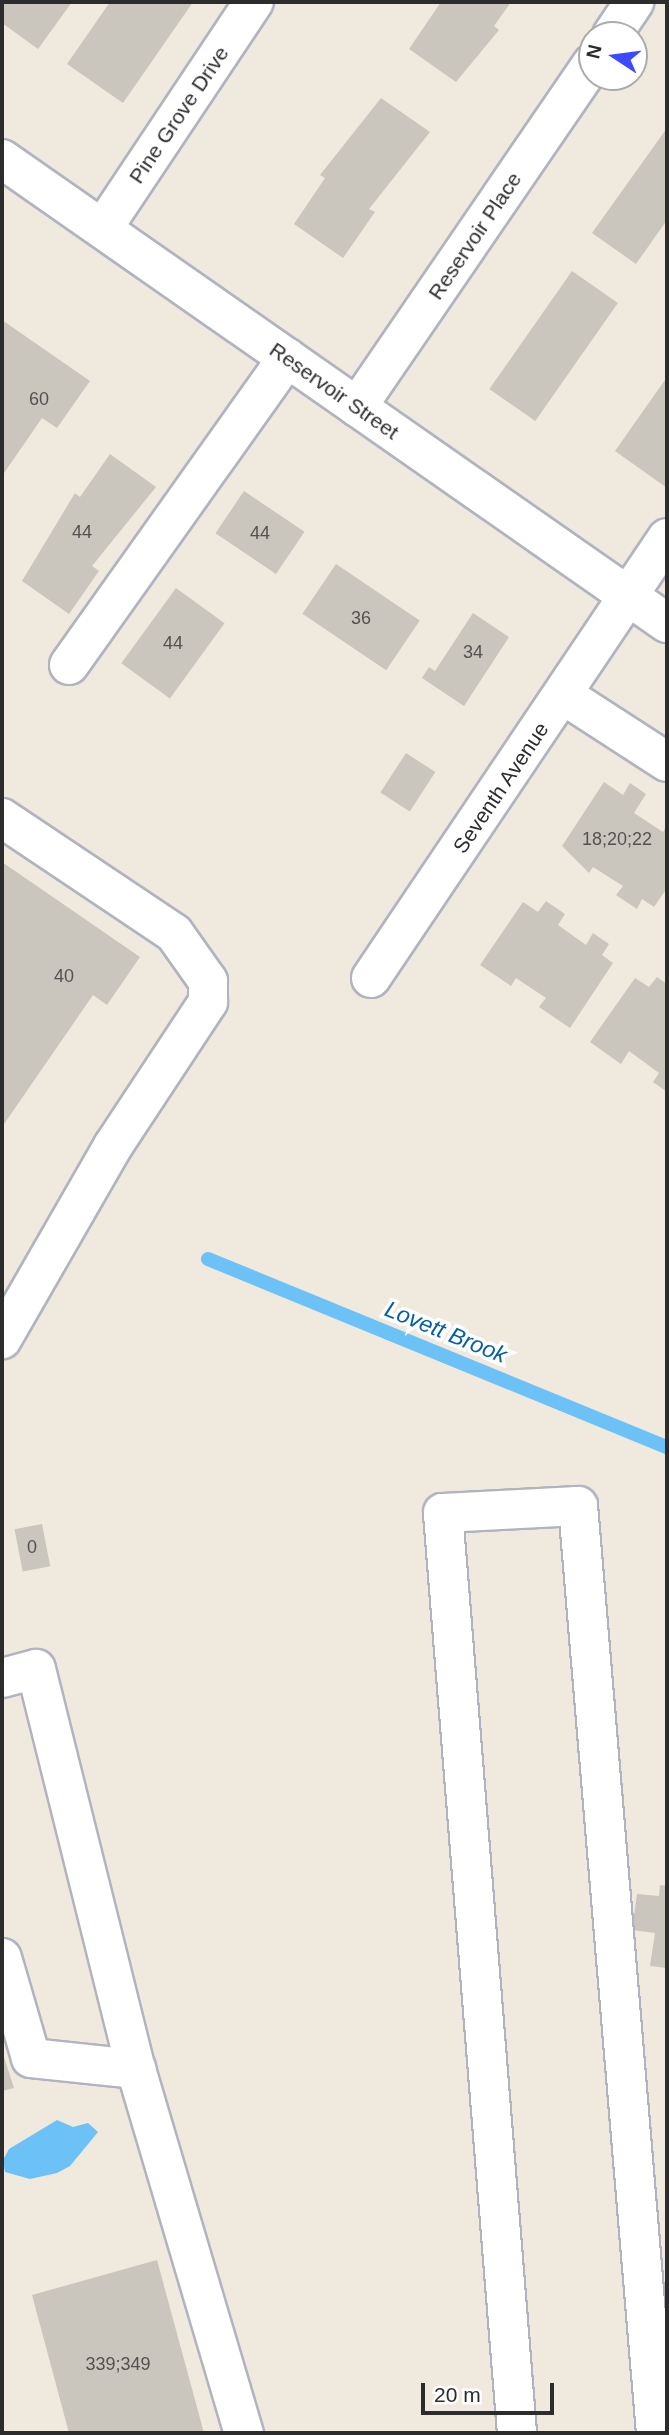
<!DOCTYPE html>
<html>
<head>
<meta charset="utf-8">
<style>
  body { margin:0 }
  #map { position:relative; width:669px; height:2435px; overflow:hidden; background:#efe9de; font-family:Arial,sans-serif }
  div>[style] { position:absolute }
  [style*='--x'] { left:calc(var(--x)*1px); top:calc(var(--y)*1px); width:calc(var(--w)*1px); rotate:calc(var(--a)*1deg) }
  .water>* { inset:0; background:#6cc2f6 }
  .stream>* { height:14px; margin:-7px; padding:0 7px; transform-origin:7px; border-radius:7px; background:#6cc2f6 }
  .building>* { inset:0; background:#cac6be; transform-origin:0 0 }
  .roads { filter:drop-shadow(2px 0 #b2b3c1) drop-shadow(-2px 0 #b2b3c1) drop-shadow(0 2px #b2b3c1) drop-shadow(0 -2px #b2b3c1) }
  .minor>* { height:38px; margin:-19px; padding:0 19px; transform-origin:19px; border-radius:19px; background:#fff }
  span { translate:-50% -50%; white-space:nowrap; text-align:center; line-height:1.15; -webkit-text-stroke:7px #fff; paint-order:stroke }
  .number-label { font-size:18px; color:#545250 }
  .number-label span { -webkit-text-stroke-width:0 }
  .street-label { font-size:21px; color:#2c2c2c }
  .water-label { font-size:23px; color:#065ea7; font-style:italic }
  .frame { position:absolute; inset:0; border:4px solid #2c2c2c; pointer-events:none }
  .north { position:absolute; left:578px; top:21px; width:70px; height:70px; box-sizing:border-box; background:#fff; border:2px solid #ababab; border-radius:50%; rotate:283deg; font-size:19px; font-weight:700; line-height:28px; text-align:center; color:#2c2c2c }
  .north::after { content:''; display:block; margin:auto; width:24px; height:32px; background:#3b4aff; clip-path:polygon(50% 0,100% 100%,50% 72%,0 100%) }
  .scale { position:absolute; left:421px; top:2383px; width:133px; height:32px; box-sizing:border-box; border:4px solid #2c2c2c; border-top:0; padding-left:9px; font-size:21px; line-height:24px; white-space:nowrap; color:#2c2c2c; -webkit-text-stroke:5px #fff; paint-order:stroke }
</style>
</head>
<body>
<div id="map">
  <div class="water">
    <div style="clip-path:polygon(57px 2120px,73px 2127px,88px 2123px,98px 2132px,70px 2166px,57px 2173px,30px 2179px,5px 2172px,3px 2160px,9px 2149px)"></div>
  </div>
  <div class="stream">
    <div style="--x:208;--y:1259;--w:496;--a:22.3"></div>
  </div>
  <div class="building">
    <div style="clip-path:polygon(2px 2px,72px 2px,38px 49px,2px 23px)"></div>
    <div style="clip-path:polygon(110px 2px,193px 2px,123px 103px,67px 64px)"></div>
    <div style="clip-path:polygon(441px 2px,511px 2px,494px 26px,499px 30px,456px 82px,409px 49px)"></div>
    <div style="clip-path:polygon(381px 98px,430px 132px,369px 209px,375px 212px,343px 258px,294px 224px,325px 178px,320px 175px)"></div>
    <div style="clip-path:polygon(667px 128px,667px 220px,636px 264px,592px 233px)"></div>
    <div style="left:572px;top:271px;width:56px;height:144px;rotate:35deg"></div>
    <div style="clip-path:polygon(2px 320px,90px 381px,57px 428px,42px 418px,2px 476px)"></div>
    <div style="clip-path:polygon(667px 377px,667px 488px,615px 451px)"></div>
    <div style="clip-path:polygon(110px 454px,156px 487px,92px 566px,99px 571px,69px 614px,22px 581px,75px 493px,80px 497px)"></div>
    <div style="left:244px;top:491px;width:73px;height:51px;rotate:34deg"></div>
    <div style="left:336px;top:564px;width:101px;height:60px;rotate:34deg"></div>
    <div style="left:176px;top:588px;width:60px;height:93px;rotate:36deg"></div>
    <div style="clip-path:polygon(473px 613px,509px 637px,464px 706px,422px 678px,429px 667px,435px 671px)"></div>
    <div style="left:406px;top:753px;width:35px;height:47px;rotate:33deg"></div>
    <div style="clip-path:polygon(604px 782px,623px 795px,630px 783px,646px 794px,634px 813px,663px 832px,667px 825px,667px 888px,654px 907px,642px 899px,637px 909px,616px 895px,623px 886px,593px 867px,589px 873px,562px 846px)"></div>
    <div style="clip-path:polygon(2px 862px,140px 957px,107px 1005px,93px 995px,2px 1127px)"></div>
    <div style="clip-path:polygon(546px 901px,565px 914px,558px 925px,586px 945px,593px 933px,609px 944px,602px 955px,613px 963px,570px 1028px,539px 1007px,546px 998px,516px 978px,511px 986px,480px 965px,523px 902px,538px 912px)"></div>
    <div style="clip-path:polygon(657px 977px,667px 984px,667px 1092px,653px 1082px,659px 1073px,629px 1051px,621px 1064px,590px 1042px,635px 978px,649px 987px)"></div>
    <div style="left:42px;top:1524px;width:43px;height:28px;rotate:79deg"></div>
    <div style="clip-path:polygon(660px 1885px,667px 1886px,667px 1968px,650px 1966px,655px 1933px,632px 1930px,637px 1894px,659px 1896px)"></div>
    <div style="clip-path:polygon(2px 2051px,14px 2088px,2px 2091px)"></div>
    <div style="clip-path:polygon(157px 2260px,204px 2433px,69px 2433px,32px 2295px)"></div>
  </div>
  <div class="roads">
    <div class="minor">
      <div style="--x:612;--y:35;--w:40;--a:-56"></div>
      <div style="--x:2;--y:159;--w:811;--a:34.91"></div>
      <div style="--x:103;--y:228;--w:272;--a:-56.3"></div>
      <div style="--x:357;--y:407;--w:416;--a:-55.6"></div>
      <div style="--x:69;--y:665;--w:377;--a:-54.6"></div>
      <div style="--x:565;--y:696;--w:121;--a:32.9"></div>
      <div style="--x:2;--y:818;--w:207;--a:33.8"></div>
      <div style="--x:174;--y:933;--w:59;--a:54.7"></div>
      <div style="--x:208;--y:981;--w:21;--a:90"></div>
      <div style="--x:208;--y:1002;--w:173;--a:123.4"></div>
      <div style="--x:113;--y:1146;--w:223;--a:119.9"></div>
      <div style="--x:371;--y:978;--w:530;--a:-56.07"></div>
      <div style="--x:2;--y:1678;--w:35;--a:-15"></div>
      <div style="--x:36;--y:1669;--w:412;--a:76"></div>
      <div style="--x:136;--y:2069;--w:380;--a:73.5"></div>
      <div style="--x:2;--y:1958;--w:104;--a:73.8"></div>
      <div style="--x:31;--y:2058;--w:106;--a:6"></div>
      <div style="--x:517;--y:2433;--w:923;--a:-94.6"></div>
      <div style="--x:443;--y:1513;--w:135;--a:-3"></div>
      <div style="--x:578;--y:1506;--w:930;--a:85.19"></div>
    </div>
  </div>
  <div class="number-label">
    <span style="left:39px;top:399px">60</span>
    <span style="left:82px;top:532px">44</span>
    <span style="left:260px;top:533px">44</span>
    <span style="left:361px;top:618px">36</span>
    <span style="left:173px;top:643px">44</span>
    <span style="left:473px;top:652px">34</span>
    <span style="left:617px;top:839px">18;20;22</span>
    <span style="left:64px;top:976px">40</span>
    <span style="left:32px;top:1547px">0</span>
    <span style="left:118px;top:2364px">339;349</span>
  </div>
  <div class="street-label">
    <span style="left:179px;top:115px;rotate:-56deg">Pine Grove Drive</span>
    <span style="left:475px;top:236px;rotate:-56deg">Reservoir Place</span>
    <span style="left:334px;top:391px;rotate:35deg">Reservoir Street</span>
    <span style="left:501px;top:788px;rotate:-56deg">Seventh Avenue</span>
  </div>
  <div class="water-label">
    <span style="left:446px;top:1332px;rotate:22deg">Lovett Brook</span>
  </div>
  <div class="frame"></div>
  <div class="north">N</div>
  <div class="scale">20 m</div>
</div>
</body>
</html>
